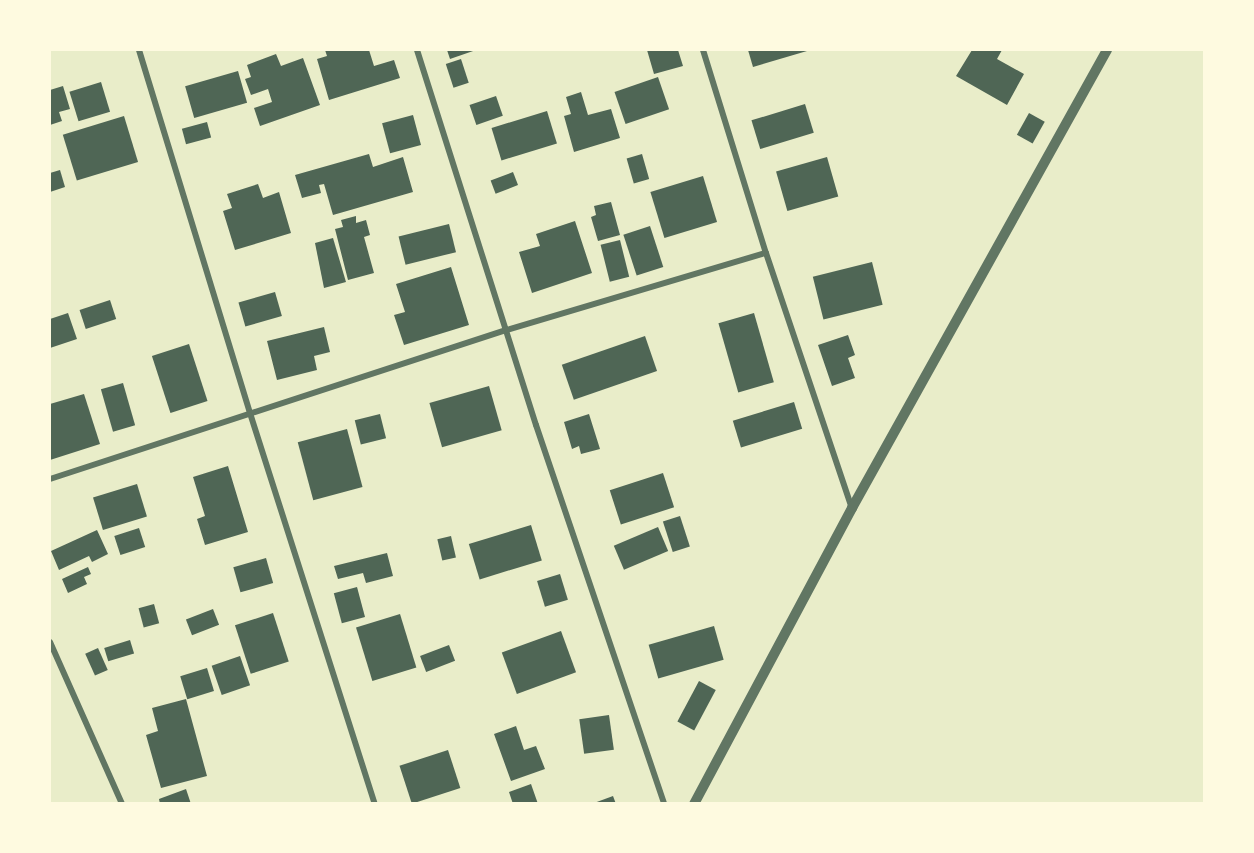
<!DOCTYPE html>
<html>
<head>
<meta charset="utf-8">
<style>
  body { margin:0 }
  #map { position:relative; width:1254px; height:853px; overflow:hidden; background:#e9edc9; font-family:Georgia,serif }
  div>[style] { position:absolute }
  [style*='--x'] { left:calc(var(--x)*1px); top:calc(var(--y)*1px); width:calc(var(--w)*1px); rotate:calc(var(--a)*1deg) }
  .building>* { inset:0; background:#4f6655; transform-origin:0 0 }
  .minor>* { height:6px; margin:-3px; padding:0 3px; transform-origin:3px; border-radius:3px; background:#617663 }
  .tertiary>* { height:10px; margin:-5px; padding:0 5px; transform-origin:5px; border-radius:5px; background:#617663 }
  span { translate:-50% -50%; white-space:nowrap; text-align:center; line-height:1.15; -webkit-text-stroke:4.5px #fefae0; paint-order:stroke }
  .frame { position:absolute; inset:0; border:51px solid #fefae0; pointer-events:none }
</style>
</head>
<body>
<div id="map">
  <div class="building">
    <div style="clip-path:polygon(325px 50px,369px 50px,374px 66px,394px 60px,400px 78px,329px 100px,317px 59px,327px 56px)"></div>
    <div style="clip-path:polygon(447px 50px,476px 50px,450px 59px)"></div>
    <div style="clip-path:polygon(647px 50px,678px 50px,683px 66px,654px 74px)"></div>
    <div style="clip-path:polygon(748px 50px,806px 50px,807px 51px,753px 67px)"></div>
    <div style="clip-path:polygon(972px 50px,1002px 50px,997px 59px,1024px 74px,1007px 105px,956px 76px)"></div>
    <div style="clip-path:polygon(276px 54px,281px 66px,303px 58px,320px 105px,260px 126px,254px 108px,272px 102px,268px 89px,251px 95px,245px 79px,251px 77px,247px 65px)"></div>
    <div style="left:461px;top:59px;width:25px;height:16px;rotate:72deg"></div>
    <div style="left:238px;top:71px;width:33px;height:55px;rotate:74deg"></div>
    <div style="left:658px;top:77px;width:34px;height:46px;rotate:71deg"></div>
    <div style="left:101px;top:82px;width:31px;height:33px;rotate:73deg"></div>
    <div style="clip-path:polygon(63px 86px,70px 109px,59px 112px,62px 121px,50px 125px,50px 90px)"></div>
    <div style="clip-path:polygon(581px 92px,588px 115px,611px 109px,620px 138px,574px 152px,564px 116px,571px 114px,566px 97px)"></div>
    <div style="left:496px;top:96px;width:21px;height:28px;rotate:71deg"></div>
    <div style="left:805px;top:104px;width:30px;height:56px;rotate:73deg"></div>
    <div style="left:547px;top:111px;width:34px;height:58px;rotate:73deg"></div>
    <div style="left:1029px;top:113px;width:18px;height:25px;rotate:29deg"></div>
    <div style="left:413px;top:115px;width:31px;height:32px;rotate:75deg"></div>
    <div style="left:124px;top:116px;width:48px;height:64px;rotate:73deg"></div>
    <div style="left:207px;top:122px;width:16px;height:26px;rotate:75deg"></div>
    <div style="clip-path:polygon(369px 154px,373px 167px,403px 157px,413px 192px,333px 215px,324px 184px,319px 185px,321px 193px,302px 198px,295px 175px)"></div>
    <div style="left:642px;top:154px;width:26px;height:16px;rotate:74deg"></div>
    <div style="left:827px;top:157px;width:41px;height:53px;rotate:74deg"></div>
    <div style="clip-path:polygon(60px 170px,65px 187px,50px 192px,50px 173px)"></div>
    <div style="left:513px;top:172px;width:14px;height:24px;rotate:69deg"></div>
    <div style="left:703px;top:176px;width:48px;height:55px;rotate:73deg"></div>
    <div style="clip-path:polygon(258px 184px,263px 198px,279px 192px,291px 233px,235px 250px,223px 211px,232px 208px,227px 194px)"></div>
    <div style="clip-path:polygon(611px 202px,620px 235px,598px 241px,591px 217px,596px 215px,594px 206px)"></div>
    <div style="clip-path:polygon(356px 216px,356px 223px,366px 220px,370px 235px,364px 237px,374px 273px,348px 280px,335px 229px,343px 227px,341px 220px)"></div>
    <div style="clip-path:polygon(575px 221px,592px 273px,532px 293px,519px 252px,540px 246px,536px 234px)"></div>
    <div style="left:449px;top:224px;width:29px;height:52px;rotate:76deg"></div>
    <div style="left:650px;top:226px;width:43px;height:28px;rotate:72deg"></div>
    <div style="clip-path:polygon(333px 238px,346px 282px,324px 288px,315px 243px)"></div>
    <div style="left:620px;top:240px;width:38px;height:20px;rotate:76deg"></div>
    <div style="left:872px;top:262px;width:44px;height:61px;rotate:76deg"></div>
    <div style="clip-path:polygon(451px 267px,469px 325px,404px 345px,394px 315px,405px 312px,396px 284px)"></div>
    <div style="left:275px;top:292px;width:25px;height:38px;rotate:74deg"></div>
    <div style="left:110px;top:300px;width:20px;height:32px;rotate:72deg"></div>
    <div style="clip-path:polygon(68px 313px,77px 339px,50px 348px,50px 319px)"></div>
    <div style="left:754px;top:313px;width:72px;height:37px;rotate:74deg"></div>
    <div style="clip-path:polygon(324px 327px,330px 352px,314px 356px,317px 370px,277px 380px,267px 341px)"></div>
    <div style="clip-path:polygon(848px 335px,855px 355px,848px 358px,855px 378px,832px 386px,818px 345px)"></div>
    <div style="left:645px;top:336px;width:37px;height:88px;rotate:71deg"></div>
    <div style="left:189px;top:344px;width:60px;height:39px;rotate:72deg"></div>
    <div style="left:123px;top:383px;width:44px;height:23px;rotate:74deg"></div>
    <div style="left:489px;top:386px;width:46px;height:62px;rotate:74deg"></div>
    <div style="clip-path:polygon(84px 394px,100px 444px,50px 460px,50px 404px)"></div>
    <div style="left:794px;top:402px;width:28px;height:64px;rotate:73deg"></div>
    <div style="left:380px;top:414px;width:25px;height:26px;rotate:76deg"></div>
    <div style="clip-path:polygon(589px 414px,600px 449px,581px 454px,579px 446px,572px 449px,564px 422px)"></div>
    <div style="left:347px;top:429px;width:60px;height:51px;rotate:75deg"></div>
    <div style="clip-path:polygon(228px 466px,248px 532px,205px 545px,197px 519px,205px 516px,193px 477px)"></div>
    <div style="left:663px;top:473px;width:36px;height:56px;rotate:72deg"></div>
    <div style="left:137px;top:484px;width:34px;height:46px;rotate:73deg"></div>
    <div style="left:680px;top:516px;width:32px;height:18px;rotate:72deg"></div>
    <div style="left:531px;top:525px;width:37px;height:65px;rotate:73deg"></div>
    <div style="left:658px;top:527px;width:26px;height:48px;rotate:67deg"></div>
    <div style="left:139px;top:528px;width:20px;height:26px;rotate:72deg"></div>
    <div style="clip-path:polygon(97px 530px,108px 554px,92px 562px,89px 556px,59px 570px,51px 551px)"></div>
    <div style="left:451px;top:536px;width:22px;height:14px;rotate:77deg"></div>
    <div style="clip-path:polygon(387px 553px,393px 576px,366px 583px,363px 573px,338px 579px,334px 566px)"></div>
    <div style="left:266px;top:558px;width:26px;height:34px;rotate:74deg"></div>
    <div style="clip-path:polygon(88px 567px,91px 574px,84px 577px,87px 584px,68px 593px,62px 579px)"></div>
    <div style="left:560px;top:574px;width:27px;height:24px;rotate:73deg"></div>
    <div style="left:357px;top:587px;width:31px;height:24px;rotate:75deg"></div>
    <div style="left:154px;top:604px;width:20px;height:16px;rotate:75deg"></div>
    <div style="left:213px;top:609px;width:17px;height:29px;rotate:69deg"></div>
    <div style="left:273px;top:613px;width:51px;height:40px;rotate:72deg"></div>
    <div style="left:400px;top:614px;width:56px;height:46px;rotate:73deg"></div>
    <div style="left:714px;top:626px;width:35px;height:68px;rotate:74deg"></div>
    <div style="left:561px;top:631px;width:44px;height:63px;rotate:70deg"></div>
    <div style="left:130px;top:640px;width:14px;height:27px;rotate:73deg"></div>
    <div style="left:449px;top:645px;width:17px;height:31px;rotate:69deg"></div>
    <div style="left:98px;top:648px;width:24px;height:14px;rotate:66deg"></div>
    <div style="left:240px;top:656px;width:31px;height:30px;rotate:71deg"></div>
    <div style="left:207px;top:668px;width:24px;height:28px;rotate:73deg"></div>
    <div style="left:699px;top:681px;width:19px;height:46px;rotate:28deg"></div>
    <div style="clip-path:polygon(186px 699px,207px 776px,161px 788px,146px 735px,158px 731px,152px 708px)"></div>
    <div style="left:609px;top:715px;width:35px;height:30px;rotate:82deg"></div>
    <div style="clip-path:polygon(516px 726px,524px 750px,536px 746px,545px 769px,511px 781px,494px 734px)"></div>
    <div style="left:448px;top:750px;width:40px;height:51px;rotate:72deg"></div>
    <div style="clip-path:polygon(531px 784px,538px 804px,513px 804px,509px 792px)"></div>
    <div style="clip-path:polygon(186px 789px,191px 804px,160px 804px,159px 799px)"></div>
    <div style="clip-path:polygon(613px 796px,616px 804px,594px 804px,594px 803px)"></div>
  </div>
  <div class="minor">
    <div style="--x:139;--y:50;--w:380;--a:73"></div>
    <div style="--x:250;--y:413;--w:410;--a:72.3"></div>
    <div style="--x:417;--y:50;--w:393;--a:72.4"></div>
    <div style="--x:536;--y:425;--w:400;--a:71.3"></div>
    <div style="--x:703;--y:50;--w:213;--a:72.8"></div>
    <div style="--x:766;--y:253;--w:269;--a:71.4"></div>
    <div style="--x:50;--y:479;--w:481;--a:-18.1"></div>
    <div style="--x:507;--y:330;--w:270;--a:-16.6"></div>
    <div style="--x:50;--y:642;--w:177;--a:66"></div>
  </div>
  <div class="tertiary">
    <div style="--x:694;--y:804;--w:336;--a:-61.9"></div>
    <div style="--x:852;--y:508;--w:524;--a:-60.89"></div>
  </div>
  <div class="frame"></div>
</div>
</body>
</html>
